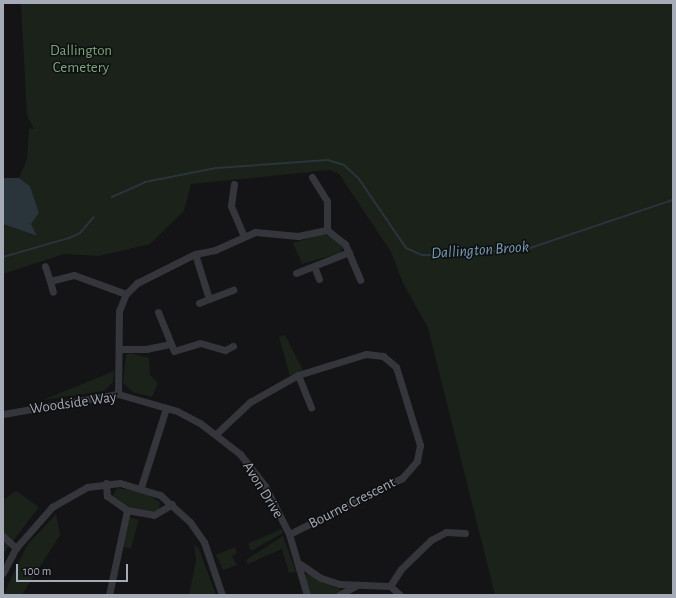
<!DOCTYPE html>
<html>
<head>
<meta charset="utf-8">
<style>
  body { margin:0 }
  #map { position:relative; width:676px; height:598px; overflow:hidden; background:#141416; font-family:"Alegreya Sans",sans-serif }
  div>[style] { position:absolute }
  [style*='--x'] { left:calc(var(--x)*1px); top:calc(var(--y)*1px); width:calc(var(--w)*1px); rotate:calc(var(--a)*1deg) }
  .green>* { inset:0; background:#1a221a; transform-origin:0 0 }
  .water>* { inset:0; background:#29353b }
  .stream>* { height:2px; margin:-1px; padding:0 1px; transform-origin:1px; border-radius:1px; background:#29353b }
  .street>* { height:7px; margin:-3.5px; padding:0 3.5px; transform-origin:3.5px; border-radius:3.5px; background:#35363c }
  span { translate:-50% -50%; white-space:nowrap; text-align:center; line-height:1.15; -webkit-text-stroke:3px #0f0f11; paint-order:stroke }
  .park-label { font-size:15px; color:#7ba57a }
  .street-label { font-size:15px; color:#a5acb8 }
  .water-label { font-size:16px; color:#789fb6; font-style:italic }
  .frame { position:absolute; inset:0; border:4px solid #a5acb8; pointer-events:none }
  .scale { position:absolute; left:16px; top:564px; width:112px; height:18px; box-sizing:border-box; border:2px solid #a5acb8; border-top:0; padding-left:5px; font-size:12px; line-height:14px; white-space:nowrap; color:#a5acb8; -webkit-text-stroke:3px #0f0f11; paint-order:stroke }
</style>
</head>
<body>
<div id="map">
  <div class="green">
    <div style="clip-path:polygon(21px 3px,673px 3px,673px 595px,495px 595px,428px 328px,403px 283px,391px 252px,339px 174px,330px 170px,191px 184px,184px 211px,150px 244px,99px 256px,64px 254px,3px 274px,3px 224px,36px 236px,31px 224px,39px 213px,30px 186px,19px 178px,27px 159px,29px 128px,34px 129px,27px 116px)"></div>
    <div style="clip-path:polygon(323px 234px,338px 240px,343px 248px,340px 253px,302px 264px,293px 243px)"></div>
    <div style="clip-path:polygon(285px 335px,303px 370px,290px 376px,279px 337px)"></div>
    <div style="clip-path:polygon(130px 353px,149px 358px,150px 375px,158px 383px,152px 397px,133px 392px,123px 383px,126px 355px)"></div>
    <div style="clip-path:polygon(114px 371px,113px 382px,104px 391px,43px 400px)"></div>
    <div style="clip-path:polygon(117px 488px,143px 492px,160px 502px,159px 509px,153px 512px,125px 507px,112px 497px)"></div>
    <div style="clip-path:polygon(16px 491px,39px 507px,3px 554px,3px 500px)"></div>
    <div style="clip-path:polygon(56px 514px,60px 535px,22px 595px,3px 595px,27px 545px)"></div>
    <div style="left:128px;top:517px;width:11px;height:30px;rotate:15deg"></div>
    <div style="clip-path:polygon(281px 529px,283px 533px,251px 551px,248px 544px)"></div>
    <div style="clip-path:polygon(283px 536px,296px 572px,289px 573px,282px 549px,248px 564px,246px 560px)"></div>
    <div style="clip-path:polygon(194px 544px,199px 549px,216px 595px,189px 595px,196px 560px)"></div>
    <div style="clip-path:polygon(235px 547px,237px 553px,232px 556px,237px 565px,223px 570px,216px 555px)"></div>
    <div style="clip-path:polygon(310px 574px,320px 581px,342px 590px,335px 595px,310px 595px,305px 575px)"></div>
  </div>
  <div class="water">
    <div style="clip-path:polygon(3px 178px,19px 178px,30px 186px,39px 213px,31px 224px,37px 236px,3px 224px)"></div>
  </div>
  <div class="stream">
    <div style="--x:112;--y:197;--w:36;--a:-24"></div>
    <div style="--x:145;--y:182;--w:72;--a:-11.2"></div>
    <div style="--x:216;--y:168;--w:112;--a:-4.1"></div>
    <div style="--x:328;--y:160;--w:17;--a:17"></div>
    <div style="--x:344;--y:165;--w:21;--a:43"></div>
    <div style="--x:359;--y:179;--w:83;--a:55.7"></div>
    <div style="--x:406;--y:248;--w:17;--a:24"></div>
    <div style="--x:422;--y:255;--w:16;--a:0"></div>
    <div style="--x:438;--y:255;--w:89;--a:-3.9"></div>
    <div style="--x:527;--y:249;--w:154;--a:-18.6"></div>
    <div style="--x:3;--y:257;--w:69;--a:-16.1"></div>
    <div style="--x:69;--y:238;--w:12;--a:-24"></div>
    <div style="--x:80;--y:233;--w:21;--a:-49"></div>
  </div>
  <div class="street">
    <div style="--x:312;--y:177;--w:28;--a:58"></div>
    <div style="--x:327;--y:201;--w:29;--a:90"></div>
    <div style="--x:234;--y:184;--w:22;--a:98"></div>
    <div style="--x:231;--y:206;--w:30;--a:67"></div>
    <div style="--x:195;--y:254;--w:47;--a:72.7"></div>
    <div style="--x:209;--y:299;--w:26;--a:-21"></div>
    <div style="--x:45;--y:266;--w:16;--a:72"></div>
    <div style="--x:50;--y:281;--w:25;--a:-14"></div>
    <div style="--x:74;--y:275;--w:55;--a:20.1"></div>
    <div style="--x:314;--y:266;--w:14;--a:69"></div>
    <div style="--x:296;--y:273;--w:57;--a:-21.6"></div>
    <div style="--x:50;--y:281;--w:11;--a:75"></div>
    <div style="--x:199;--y:303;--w:11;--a:-22"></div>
    <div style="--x:158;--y:312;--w:42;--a:67.7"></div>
    <div style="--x:174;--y:351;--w:27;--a:-17"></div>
    <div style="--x:200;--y:343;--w:26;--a:16"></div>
    <div style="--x:225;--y:350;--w:9;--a:-27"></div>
    <div style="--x:120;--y:349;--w:26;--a:0"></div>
    <div style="--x:146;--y:349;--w:25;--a:-12"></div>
    <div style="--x:298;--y:375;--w:35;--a:68"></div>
    <div style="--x:118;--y:394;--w:83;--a:-89.3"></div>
    <div style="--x:119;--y:311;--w:18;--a:-68"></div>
    <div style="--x:126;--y:294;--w:16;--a:-45"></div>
    <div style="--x:137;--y:283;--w:65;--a:-26.6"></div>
    <div style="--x:195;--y:254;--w:20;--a:-11"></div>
    <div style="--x:215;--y:250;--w:44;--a:-24.2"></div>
    <div style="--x:255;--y:232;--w:43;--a:5.3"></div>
    <div style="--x:298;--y:236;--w:30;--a:-12"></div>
    <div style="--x:327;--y:230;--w:23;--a:38"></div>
    <div style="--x:345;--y:244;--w:39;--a:67"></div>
    <div style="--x:3;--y:414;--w:117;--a:-9.9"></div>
    <div style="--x:118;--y:394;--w:61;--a:16.1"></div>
    <div style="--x:177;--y:411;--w:26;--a:28"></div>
    <div style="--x:200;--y:423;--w:51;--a:37.8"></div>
    <div style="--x:240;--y:454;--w:41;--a:52"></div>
    <div style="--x:265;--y:486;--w:54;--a:63.4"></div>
    <div style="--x:289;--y:534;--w:64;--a:73.6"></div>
    <div style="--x:216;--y:434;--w:47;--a:-43.3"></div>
    <div style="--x:250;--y:402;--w:55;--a:-29.4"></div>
    <div style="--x:298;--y:375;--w:71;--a:-17.2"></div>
    <div style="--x:366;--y:354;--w:17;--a:7"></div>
    <div style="--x:383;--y:356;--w:17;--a:40"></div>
    <div style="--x:396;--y:367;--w:82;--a:72.9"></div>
    <div style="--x:420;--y:445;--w:16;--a:101"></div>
    <div style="--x:417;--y:461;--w:23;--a:131"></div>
    <div style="--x:402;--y:478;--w:126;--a:153.6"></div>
    <div style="--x:106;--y:483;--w:13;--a:86"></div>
    <div style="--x:107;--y:496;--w:24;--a:35"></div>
    <div style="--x:127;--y:510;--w:27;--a:10"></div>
    <div style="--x:154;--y:515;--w:21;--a:-31"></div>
    <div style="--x:141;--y:487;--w:83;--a:-72.4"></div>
    <div style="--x:3;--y:536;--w:18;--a:43"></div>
    <div style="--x:300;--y:564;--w:25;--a:34"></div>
    <div style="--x:321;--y:578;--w:19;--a:18"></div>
    <div style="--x:339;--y:584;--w:51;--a:2.2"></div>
    <div style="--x:3;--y:573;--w:28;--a:-63"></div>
    <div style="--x:16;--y:548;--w:55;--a:-48.7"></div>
    <div style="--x:52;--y:507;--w:40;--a:-29.7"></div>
    <div style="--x:87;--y:487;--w:33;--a:-7"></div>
    <div style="--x:120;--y:483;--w:42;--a:16.7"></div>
    <div style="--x:160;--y:495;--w:40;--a:42"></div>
    <div style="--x:190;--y:522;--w:24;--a:55"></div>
    <div style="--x:204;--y:542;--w:56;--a:71.2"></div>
    <div style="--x:390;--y:586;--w:20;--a:-57"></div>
    <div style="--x:401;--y:569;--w:42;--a:-44"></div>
    <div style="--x:431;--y:540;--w:17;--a:-28"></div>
    <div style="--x:446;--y:532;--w:19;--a:3"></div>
    <div style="--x:390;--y:586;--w:13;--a:42"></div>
    <div style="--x:109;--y:595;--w:87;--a:-78"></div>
    <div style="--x:339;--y:595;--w:21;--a:-29"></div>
  </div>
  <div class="park-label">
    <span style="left:81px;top:59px">Dallington<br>Cemetery</span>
  </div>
  <div class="street-label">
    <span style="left:73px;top:403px;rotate:-8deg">Woodside Way</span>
    <span style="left:263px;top:490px;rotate:58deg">Avon Drive</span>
    <span style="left:352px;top:503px;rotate:-27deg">Bourne Crescent</span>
  </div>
  <div class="water-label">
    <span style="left:480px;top:250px;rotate:-4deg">Dallington Brook</span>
  </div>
  <div class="frame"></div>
  <div class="scale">100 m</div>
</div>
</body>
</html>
